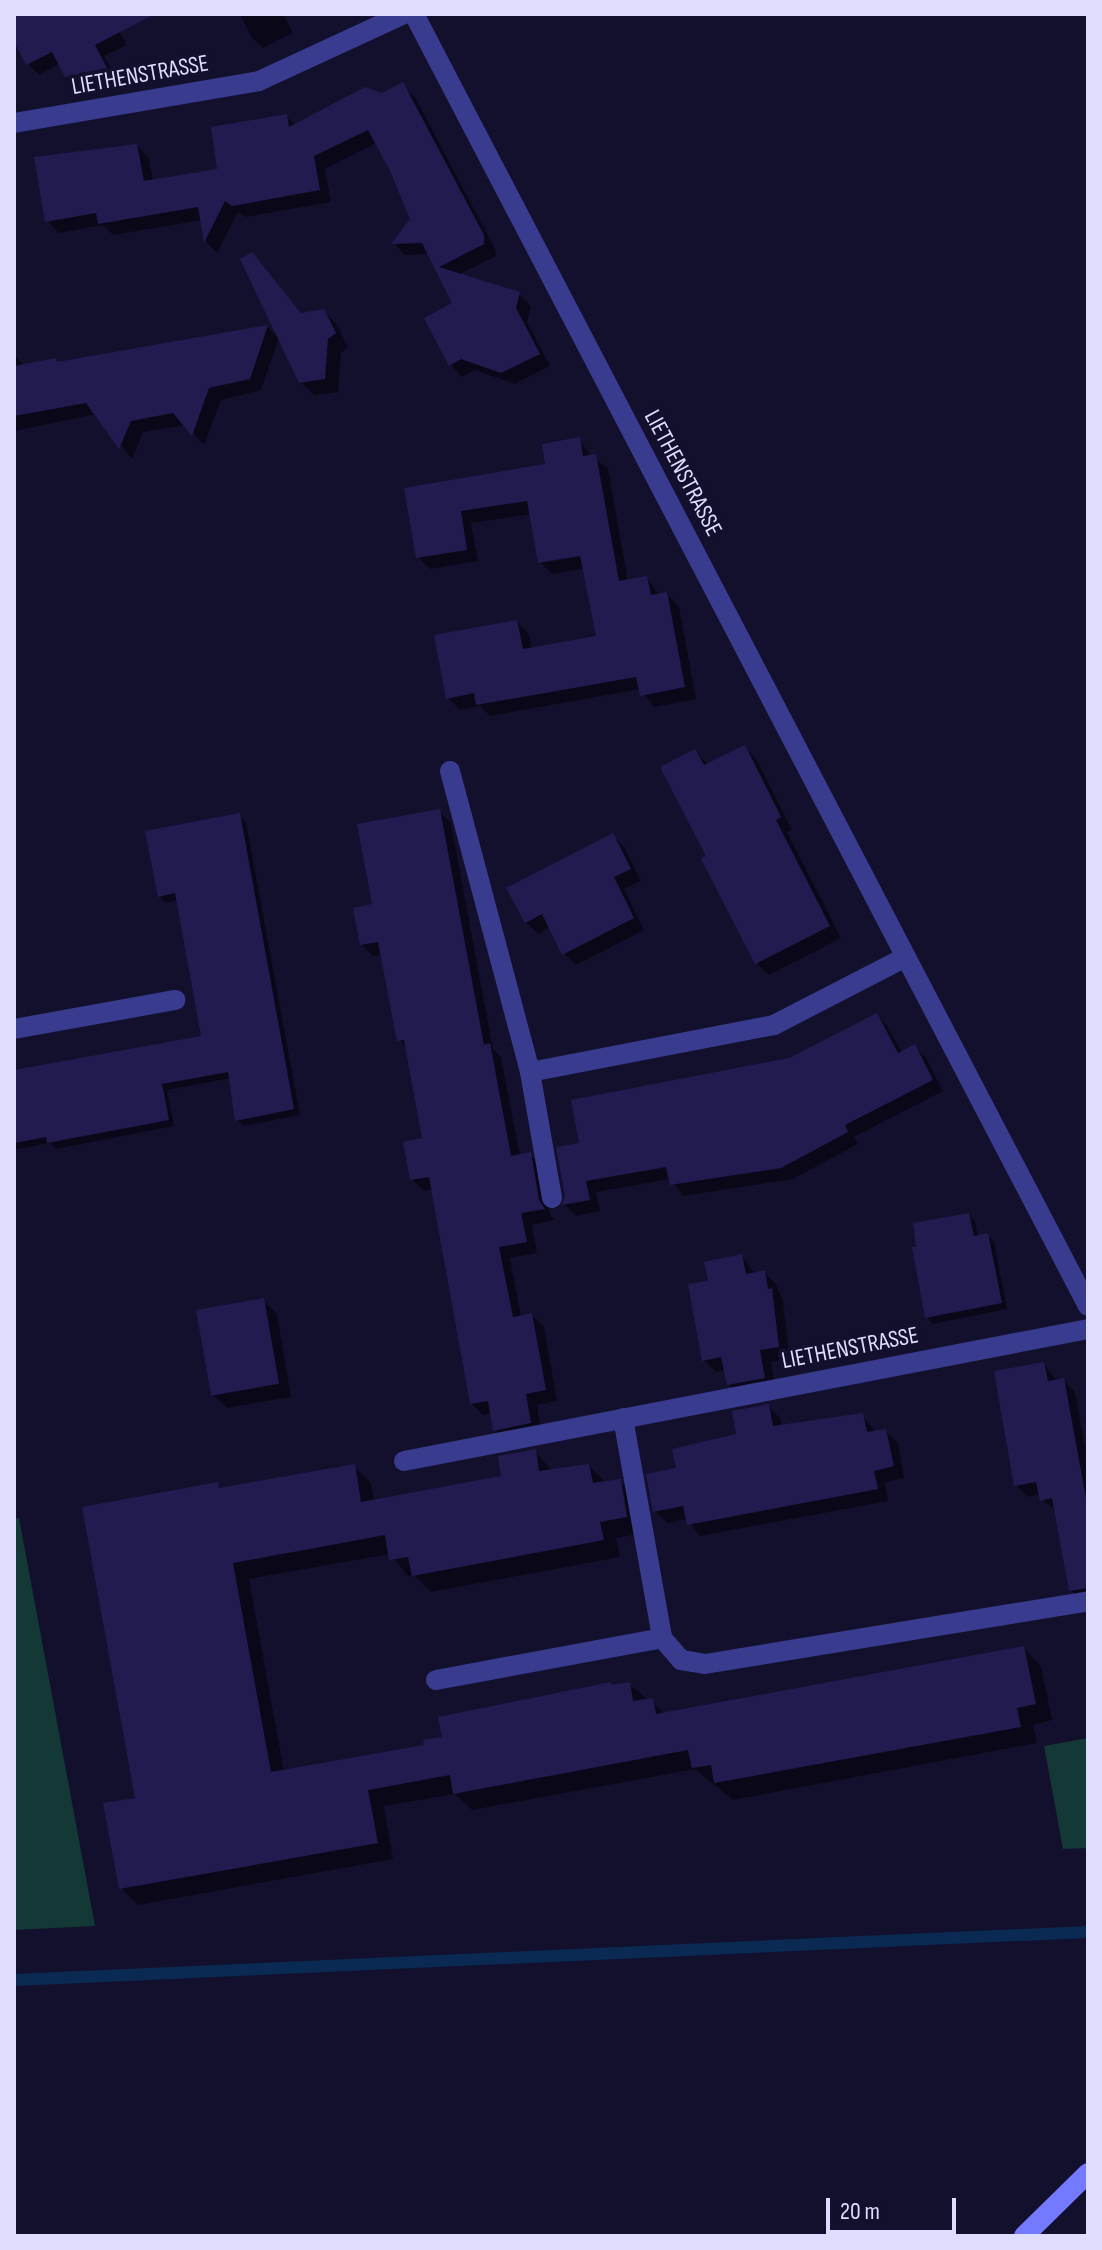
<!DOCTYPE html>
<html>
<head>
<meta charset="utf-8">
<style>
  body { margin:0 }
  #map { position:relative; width:1102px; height:2250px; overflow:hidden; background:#13102e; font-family:"Sofia Sans Condensed",sans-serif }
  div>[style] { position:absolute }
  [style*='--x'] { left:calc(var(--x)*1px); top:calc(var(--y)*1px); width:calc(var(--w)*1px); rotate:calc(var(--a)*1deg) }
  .green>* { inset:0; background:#133835 }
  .shadow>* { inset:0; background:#0007 }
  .stream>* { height:12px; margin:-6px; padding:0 6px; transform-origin:6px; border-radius:6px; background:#0a2a53 }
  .building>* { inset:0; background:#221b50; transform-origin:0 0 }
  .street>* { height:20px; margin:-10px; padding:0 10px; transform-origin:10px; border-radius:10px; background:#393b8f }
  .secondary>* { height:20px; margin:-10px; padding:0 10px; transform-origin:10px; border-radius:10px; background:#747aff }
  span { translate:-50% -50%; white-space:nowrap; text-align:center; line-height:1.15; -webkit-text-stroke:8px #13102e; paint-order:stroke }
  .street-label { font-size:24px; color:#dfddff }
  .frame { position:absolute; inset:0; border:16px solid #dfddff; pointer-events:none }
  .scale { position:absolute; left:826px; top:2198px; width:130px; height:36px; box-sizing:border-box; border:4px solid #dfddff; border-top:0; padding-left:10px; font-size:24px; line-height:28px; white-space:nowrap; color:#dfddff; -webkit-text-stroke:6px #13102e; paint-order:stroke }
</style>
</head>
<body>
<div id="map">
  <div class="green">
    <div style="clip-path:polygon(19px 1518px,95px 1926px,14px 1930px,14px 1519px)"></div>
    <div style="clip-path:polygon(1088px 1738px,1088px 1848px,1063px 1849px,1044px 1746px)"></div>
  </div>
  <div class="shadow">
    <div style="clip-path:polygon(14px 14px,109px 14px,127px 45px,104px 56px,117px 80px,78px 87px,60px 63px,39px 75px,28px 64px,14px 36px)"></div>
    <div style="clip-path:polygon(240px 14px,288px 14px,284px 16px,293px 33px,263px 48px,251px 37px)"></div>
    <div style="clip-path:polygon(402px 85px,415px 97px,495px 249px,496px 256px,458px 275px,519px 294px,531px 307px,527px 322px,550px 366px,515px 384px,475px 370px,462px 377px,450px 364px,455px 304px,430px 254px,405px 255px,394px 243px,412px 219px,377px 143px,325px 169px,331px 202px,246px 217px,238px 212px,217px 253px,206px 242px,202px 220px,113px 235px,103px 225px,59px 233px,47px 221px,137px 146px,149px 158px,153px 182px,220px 170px,286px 116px,296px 126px)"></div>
    <div style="clip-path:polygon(251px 254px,303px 315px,324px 311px,337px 325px,348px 347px,341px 353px,338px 392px,314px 395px,300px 382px)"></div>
    <div style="clip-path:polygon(268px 327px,279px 338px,261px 390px,221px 400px,204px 445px,185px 425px,143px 432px,132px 459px,97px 414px,14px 431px,14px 355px,25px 366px,56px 360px,59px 364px)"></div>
    <div style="clip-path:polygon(579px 439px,592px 457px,608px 468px,628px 582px,647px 578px,660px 596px,667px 594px,679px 607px,696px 699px,654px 707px,641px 689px,490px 716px,480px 706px,460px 710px,448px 698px,517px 622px,529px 634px,532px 649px,598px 637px,585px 568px,552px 574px,540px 562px,531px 514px,471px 523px,478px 561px,430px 569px,418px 557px,406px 490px,548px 465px)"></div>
    <div style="clip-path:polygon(744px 747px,757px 760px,792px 830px,787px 832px,841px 938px,769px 975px,756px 963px,708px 857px,695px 751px,707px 764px)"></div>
    <div style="clip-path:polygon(439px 811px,451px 823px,493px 1049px,501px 1057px,520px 1156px,530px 1154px,542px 1166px,550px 1214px,555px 1220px,532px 1225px,537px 1253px,510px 1258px,521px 1317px,532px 1315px,544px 1327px,557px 1401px,537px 1405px,542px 1435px,507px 1442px,495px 1430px,492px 1413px,483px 1415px,471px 1403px,433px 1189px,424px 1191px,412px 1179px,424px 1140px,407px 1049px,399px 1040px,383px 955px,373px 956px,361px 944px,374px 906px)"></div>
    <div style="clip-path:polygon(239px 815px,246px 822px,300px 1115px,244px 1126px,237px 1120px,231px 1078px,167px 1090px,174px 1126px,56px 1149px,50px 1143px,14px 1150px,14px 1072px,203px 1037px,179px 900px,166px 903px,160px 896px)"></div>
    <div style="clip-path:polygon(613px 836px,624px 847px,641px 881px,624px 889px,644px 930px,576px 965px,564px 954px,550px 927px,538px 934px,526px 922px)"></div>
    <div style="clip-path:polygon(877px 1015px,888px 1027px,902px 1053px,915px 1047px,926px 1058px,943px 1091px,854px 1137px,858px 1144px,793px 1179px,683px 1196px,671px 1179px,596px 1192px,600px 1211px,576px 1216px,565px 1205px,582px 1144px,789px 1060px)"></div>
    <div style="clip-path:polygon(969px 1215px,975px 1221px,978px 1237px,988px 1235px,994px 1242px,1007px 1309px,933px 1324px,927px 1317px)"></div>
    <div style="clip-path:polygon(742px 1256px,755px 1274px,764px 1272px,776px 1284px,783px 1302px,790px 1358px,771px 1362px,776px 1390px,741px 1397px,729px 1384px,726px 1370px,716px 1372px,704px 1360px,710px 1282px)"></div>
    <div style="clip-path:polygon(263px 1300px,277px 1314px,291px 1397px,227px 1408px,213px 1395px)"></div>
    <div style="clip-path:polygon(1044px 1364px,1057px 1381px,1063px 1380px,1075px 1392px,1088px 1462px,1088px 1601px,1083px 1602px,1071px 1590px,1057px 1511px,1042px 1500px,1041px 1494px,1028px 1497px,1016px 1485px)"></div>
    <div style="clip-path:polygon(768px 1406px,780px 1418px,782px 1427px,863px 1416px,876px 1433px,886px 1431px,898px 1443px,904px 1478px,885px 1482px,888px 1501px,700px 1536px,687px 1519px,667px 1523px,655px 1511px,678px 1470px,739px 1435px)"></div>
    <div style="clip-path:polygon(535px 1451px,552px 1471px,589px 1466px,606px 1483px,620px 1481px,637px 1498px,643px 1533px,616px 1538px,620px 1557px,431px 1592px,414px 1575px,408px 1576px,390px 1554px,249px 1579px,284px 1772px,426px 1746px,629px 1684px,666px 1714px,1024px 1648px,1041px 1666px,1052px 1720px,1033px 1725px,1037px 1743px,733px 1800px,695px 1769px,472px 1810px,455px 1794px,384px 1806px,393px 1859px,138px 1905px,121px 1888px,137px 1799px,217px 1484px,222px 1490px,354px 1466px,371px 1483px,374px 1502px,503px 1478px)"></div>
  </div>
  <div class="stream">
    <div style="--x:14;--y:1980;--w:1075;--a:-2.56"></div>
  </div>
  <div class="building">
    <div style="clip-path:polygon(14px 14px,155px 14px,95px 45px,108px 70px,65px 77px,52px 52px,26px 65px,14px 41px)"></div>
    <div style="clip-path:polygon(403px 82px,484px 235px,484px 244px,439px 267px,520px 292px,516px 308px,540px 354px,501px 373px,461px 359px,449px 366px,424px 318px,452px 303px,422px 243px,391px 244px,410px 219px,390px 171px,368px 130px,314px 156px,320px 190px,232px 206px,225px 201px,204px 243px,198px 207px,98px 224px,96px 213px,45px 222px,34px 157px,137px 144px,144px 181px,217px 169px,211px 127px,287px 114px,289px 127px,365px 87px,382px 93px)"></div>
    <div style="clip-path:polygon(252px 252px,301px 313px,324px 309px,336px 333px,328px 339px,325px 379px,299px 383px,240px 259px)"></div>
    <div style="clip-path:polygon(268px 325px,250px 379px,209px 388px,192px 436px,173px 413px,131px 421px,119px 449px,86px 403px,14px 416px,14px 366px,56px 358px,57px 362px)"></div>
    <div style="clip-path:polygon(580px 437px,583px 456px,596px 454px,619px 581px,647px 576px,651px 595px,667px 592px,685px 687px,640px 696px,636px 677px,476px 705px,474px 693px,446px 699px,434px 635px,517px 620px,523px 649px,596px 636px,580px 556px,538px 563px,527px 501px,461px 511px,467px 550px,416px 558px,404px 488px,545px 464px,542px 444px)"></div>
    <div style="clip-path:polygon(745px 745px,781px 817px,776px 820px,830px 926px,755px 964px,701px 859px,706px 856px,660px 767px,695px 749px,704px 765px)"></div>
    <div style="clip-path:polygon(440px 809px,484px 1045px,490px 1043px,511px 1156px,531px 1152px,539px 1200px,545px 1209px,521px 1213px,527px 1242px,499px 1247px,513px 1317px,532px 1313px,546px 1390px,526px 1394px,531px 1423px,493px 1431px,488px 1401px,470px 1404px,429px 1177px,410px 1180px,403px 1142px,422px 1138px,404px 1040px,397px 1041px,378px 942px,360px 945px,353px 908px,372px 904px,357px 824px)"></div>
    <div style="clip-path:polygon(240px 813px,294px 1109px,235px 1121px,228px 1072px,162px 1084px,169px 1120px,47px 1143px,46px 1137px,14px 1143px,14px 1070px,201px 1036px,175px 893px,158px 897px,145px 831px)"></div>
    <div style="clip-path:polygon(613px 833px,631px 869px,614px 877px,634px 918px,562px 955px,542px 914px,525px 923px,506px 888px)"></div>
    <div style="clip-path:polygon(877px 1013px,898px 1053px,915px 1044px,933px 1080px,845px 1125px,848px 1132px,781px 1168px,670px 1185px,666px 1167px,586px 1181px,590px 1200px,562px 1205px,565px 1196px,556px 1147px,579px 1143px,571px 1100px,789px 1058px)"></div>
    <div style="clip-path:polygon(969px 1213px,974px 1236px,988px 1233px,1002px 1303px,925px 1318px,912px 1247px,916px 1247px,913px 1223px)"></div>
    <div style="clip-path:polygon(742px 1254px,746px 1274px,765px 1270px,768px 1289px,772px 1288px,779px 1347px,760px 1350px,765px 1378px,727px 1385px,721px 1357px,702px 1361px,688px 1284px,708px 1281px,704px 1262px)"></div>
    <div style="left:264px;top:1298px;width:87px;height:69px;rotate:80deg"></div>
    <div style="clip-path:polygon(1044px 1362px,1048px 1381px,1064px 1378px,1088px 1509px,1088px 1588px,1069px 1591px,1052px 1498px,1040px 1501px,1036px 1482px,1014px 1486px,994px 1371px)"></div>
    <div style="clip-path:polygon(769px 1404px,773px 1426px,863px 1413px,867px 1432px,886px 1429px,894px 1466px,874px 1471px,878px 1489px,687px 1525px,683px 1506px,653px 1512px,646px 1474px,676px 1468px,672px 1449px,736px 1434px,732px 1411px)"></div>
    <div style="clip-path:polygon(536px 1449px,539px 1471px,589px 1464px,593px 1483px,621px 1479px,627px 1517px,600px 1522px,604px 1540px,412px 1576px,408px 1557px,389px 1560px,385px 1535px,233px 1563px,271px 1772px,424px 1745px,423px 1740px,442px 1737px,438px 1717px,611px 1682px,611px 1685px,630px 1682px,633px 1701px,653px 1698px,656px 1714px,1024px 1646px,1036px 1704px,1017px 1708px,1021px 1727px,714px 1783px,711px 1765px,692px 1768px,688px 1750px,453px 1794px,450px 1775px,368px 1790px,378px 1843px,119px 1889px,103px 1803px,135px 1798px,82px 1507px,218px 1482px,219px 1488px,355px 1464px,361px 1502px,501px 1476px,498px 1456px)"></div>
  </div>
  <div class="street">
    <div style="--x:414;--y:14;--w:1457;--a:62.45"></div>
    <div style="--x:14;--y:123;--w:249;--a:-9.7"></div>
    <div style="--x:259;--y:81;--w:160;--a:-24.8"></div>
    <div style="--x:450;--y:771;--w:311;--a:75.1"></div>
    <div style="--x:530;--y:1072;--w:248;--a:-10.9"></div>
    <div style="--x:774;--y:1025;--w:148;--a:-27.3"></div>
    <div style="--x:14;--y:1029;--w:164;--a:-10.2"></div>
    <div style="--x:530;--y:1072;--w:128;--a:80.1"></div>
    <div style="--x:623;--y:1418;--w:223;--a:79.9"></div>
    <div style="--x:404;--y:1461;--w:697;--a:-10.92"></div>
    <div style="--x:436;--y:1680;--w:230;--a:-10.5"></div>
    <div style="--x:662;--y:1638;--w:29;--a:49"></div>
    <div style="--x:681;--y:1660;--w:24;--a:9"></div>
    <div style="--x:705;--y:1664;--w:388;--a:-9.3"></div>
  </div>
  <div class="secondary">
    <div style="--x:1024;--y:2236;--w:90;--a:-44.5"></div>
  </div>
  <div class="street-label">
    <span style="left:140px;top:75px;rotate:-10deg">LIETHENSTRASSE</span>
    <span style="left:683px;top:473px;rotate:62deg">LIETHENSTRASSE</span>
    <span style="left:850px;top:1348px;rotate:-11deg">LIETHENSTRASSE</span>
  </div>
  <div class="frame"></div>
  <div class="scale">20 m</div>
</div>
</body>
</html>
